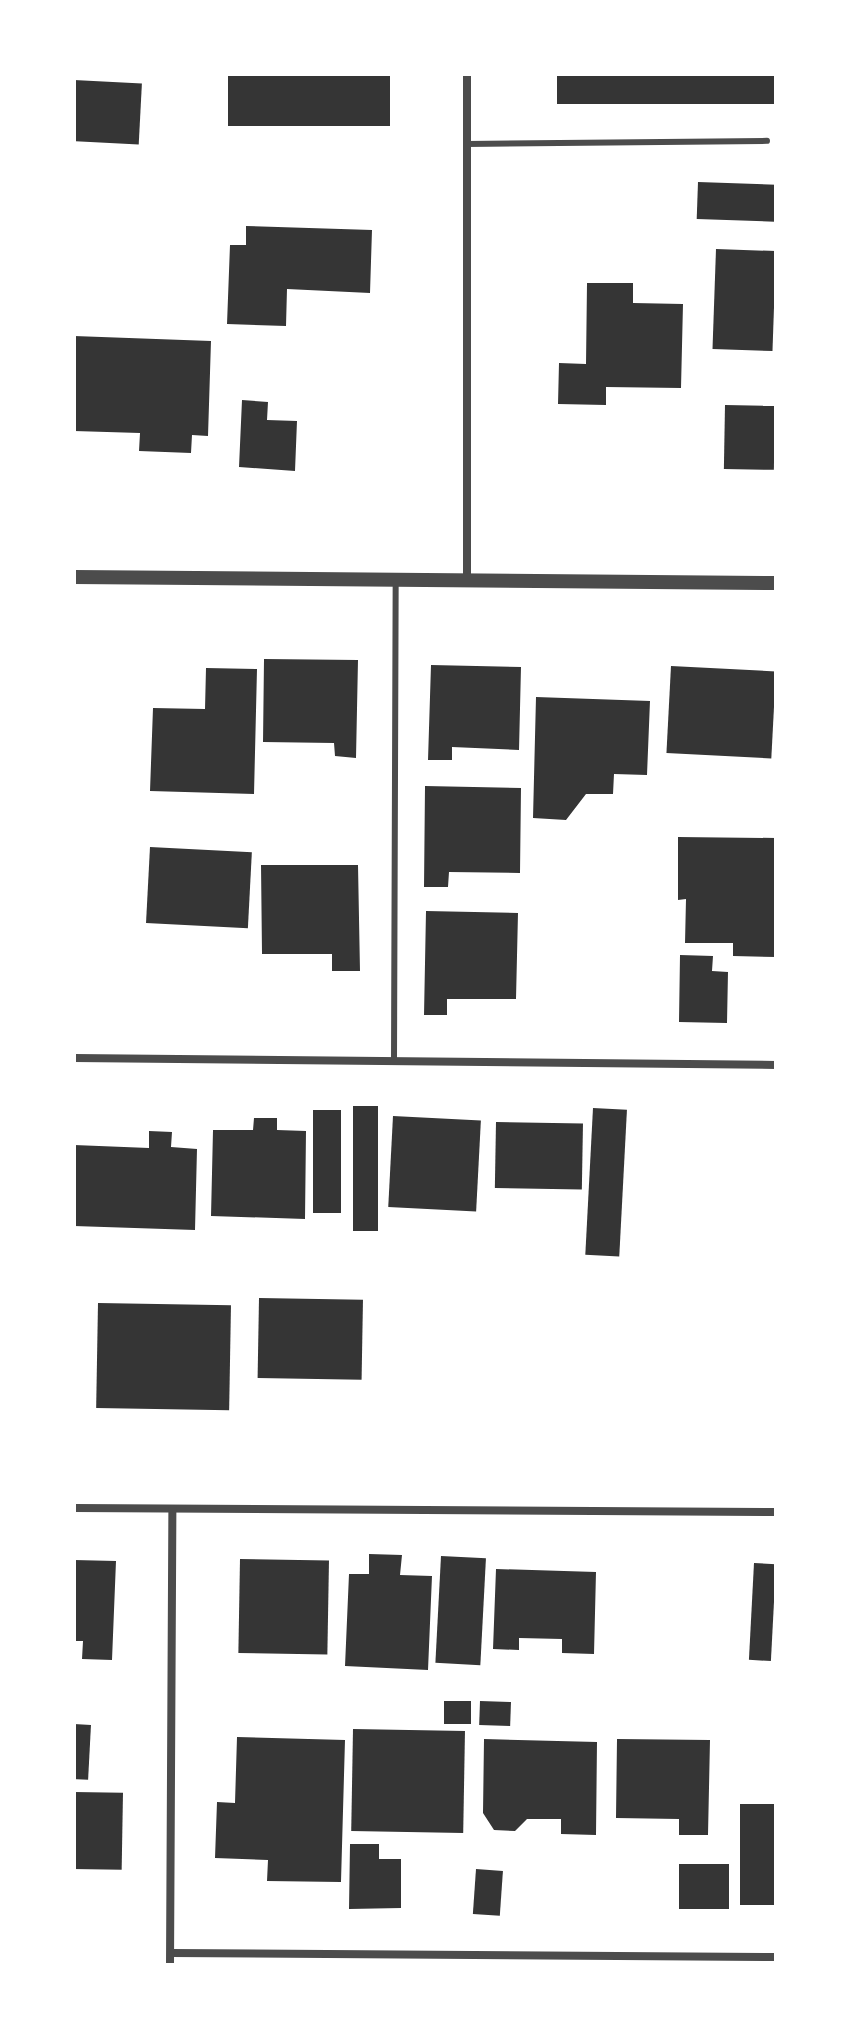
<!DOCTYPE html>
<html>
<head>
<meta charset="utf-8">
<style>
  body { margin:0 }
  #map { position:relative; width:850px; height:2039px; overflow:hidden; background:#fff; font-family:"IBM Plex Sans",sans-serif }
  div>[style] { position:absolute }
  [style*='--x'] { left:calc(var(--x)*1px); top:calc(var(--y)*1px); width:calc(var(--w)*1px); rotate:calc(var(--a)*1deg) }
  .building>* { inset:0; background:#353535; transform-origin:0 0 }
  .service>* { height:6px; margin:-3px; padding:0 3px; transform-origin:3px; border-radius:3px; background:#4c4c4c }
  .minor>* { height:8px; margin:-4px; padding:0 4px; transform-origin:4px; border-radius:4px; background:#4c4c4c }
  .tertiary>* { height:14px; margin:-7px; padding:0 7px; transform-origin:7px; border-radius:7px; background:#4c4c4c }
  span { translate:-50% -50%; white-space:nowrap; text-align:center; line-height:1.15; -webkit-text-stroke:8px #fff; paint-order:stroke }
  .frame { position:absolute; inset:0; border:76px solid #fff; pointer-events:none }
</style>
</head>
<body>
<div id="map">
  <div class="building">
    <div style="left:228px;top:74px;width:162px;height:52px"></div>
    <div style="left:557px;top:74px;width:219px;height:30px"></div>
    <div style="left:74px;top:80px;width:68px;height:61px;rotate:3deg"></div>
    <div style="left:698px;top:182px;width:78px;height:37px;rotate:2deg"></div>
    <div style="clip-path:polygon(246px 226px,372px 230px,370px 293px,287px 289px,286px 326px,227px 324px,230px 245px,246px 245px)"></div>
    <div style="left:716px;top:249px;width:60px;height:100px;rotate:2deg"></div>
    <div style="clip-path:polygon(587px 283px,633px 283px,633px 303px,683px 304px,681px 388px,606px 387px,606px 405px,558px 404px,559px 363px,586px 364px)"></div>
    <div style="clip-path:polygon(74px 336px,211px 341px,208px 436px,192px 435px,191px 453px,139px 451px,140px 433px,74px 431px)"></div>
    <div style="clip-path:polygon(242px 400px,268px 402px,267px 420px,297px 421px,295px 471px,239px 467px)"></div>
    <div style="left:725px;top:405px;width:50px;height:64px;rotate:1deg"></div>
    <div style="clip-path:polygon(264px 659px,358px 660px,356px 758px,335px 756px,334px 743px,263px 742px)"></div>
    <div style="clip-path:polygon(431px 665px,521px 667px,519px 750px,452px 747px,452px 760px,428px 760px)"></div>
    <div style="left:671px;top:666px;width:105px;height:87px;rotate:3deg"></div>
    <div style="clip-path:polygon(206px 668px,257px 669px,254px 794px,150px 791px,153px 708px,205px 709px)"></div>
    <div style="clip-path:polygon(536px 697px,650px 701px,647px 775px,614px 774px,613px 794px,586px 794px,566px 820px,533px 818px)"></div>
    <div style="clip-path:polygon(425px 786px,521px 788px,520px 873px,449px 872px,448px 887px,424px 887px)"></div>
    <div style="clip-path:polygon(678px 837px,776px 838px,776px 957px,733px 956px,733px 943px,685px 943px,686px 899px,678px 900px)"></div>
    <div style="left:150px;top:847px;width:102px;height:76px;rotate:3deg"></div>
    <div style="clip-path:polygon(261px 865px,358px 865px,360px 971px,332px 971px,332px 954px,262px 954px)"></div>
    <div style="clip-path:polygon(426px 911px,518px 913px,516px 999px,447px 999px,447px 1015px,424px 1015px)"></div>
    <div style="clip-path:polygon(680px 955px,713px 956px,712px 971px,728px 972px,727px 1023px,679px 1022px)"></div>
    <div style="left:353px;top:1106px;width:25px;height:125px"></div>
    <div style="left:593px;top:1108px;width:34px;height:147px;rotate:3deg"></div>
    <div style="left:313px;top:1110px;width:28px;height:103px"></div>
    <div style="left:393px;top:1116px;width:88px;height:91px;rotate:3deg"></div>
    <div style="clip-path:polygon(254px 1118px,277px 1118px,277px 1130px,306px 1131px,305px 1219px,211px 1216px,213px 1130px,253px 1130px)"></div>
    <div style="left:496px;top:1122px;width:87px;height:66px;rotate:1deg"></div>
    <div style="clip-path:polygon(149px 1131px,172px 1132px,171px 1147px,197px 1149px,195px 1230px,74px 1226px,74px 1145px,149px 1148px)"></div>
    <div style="left:259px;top:1298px;width:104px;height:80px;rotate:1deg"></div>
    <div style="left:98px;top:1303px;width:133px;height:105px;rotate:1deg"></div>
    <div style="clip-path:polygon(369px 1554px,402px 1555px,400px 1575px,432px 1576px,428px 1670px,345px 1666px,349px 1574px,369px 1574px)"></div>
    <div style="left:441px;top:1556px;width:45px;height:107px;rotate:3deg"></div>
    <div style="left:240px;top:1559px;width:89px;height:94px;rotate:1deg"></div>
    <div style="clip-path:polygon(74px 1560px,116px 1561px,112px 1660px,82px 1659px,83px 1641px,74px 1641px)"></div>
    <div style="left:754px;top:1563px;width:22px;height:97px;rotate:3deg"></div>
    <div style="clip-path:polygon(496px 1569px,596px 1572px,594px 1654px,562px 1653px,562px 1639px,519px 1638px,519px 1650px,493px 1649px)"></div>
    <div style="left:444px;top:1701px;width:27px;height:23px"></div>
    <div style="left:480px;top:1701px;width:31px;height:24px;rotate:2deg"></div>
    <div style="left:74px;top:1724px;width:17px;height:55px;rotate:3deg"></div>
    <div style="left:353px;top:1729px;width:112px;height:102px;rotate:1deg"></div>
    <div style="clip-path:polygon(237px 1737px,345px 1740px,341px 1882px,267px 1881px,268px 1860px,215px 1858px,217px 1802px,235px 1803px)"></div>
    <div style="clip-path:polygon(484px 1739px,597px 1742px,596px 1835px,561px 1834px,561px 1819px,527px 1819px,515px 1831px,494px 1830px,483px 1813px)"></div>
    <div style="clip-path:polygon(617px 1739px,710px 1740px,708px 1835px,679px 1835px,679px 1819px,616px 1818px)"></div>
    <div style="left:74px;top:1792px;width:49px;height:77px;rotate:1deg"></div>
    <div style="left:740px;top:1804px;width:35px;height:101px"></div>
    <div style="clip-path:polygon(350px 1844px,379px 1844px,379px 1859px,401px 1859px,401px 1908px,349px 1909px)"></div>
    <div style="left:679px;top:1864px;width:50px;height:45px"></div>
    <div style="left:476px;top:1869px;width:27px;height:45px;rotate:4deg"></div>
  </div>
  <div class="service">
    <div style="--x:467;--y:144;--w:300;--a:-0.6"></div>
    <div style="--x:394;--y:1061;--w:480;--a:-89.8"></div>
  </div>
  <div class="minor">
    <div style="--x:467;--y:580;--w:506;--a:-90"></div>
    <div style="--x:74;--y:1058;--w:702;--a:0.57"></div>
    <div style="--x:74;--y:1508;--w:702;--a:0.33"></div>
    <div style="--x:171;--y:1953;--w:605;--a:0.38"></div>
    <div style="--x:170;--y:1965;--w:456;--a:-89.7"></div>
  </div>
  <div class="tertiary">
    <div style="--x:74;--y:577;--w:702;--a:0.49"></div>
  </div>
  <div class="frame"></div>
</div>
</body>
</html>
